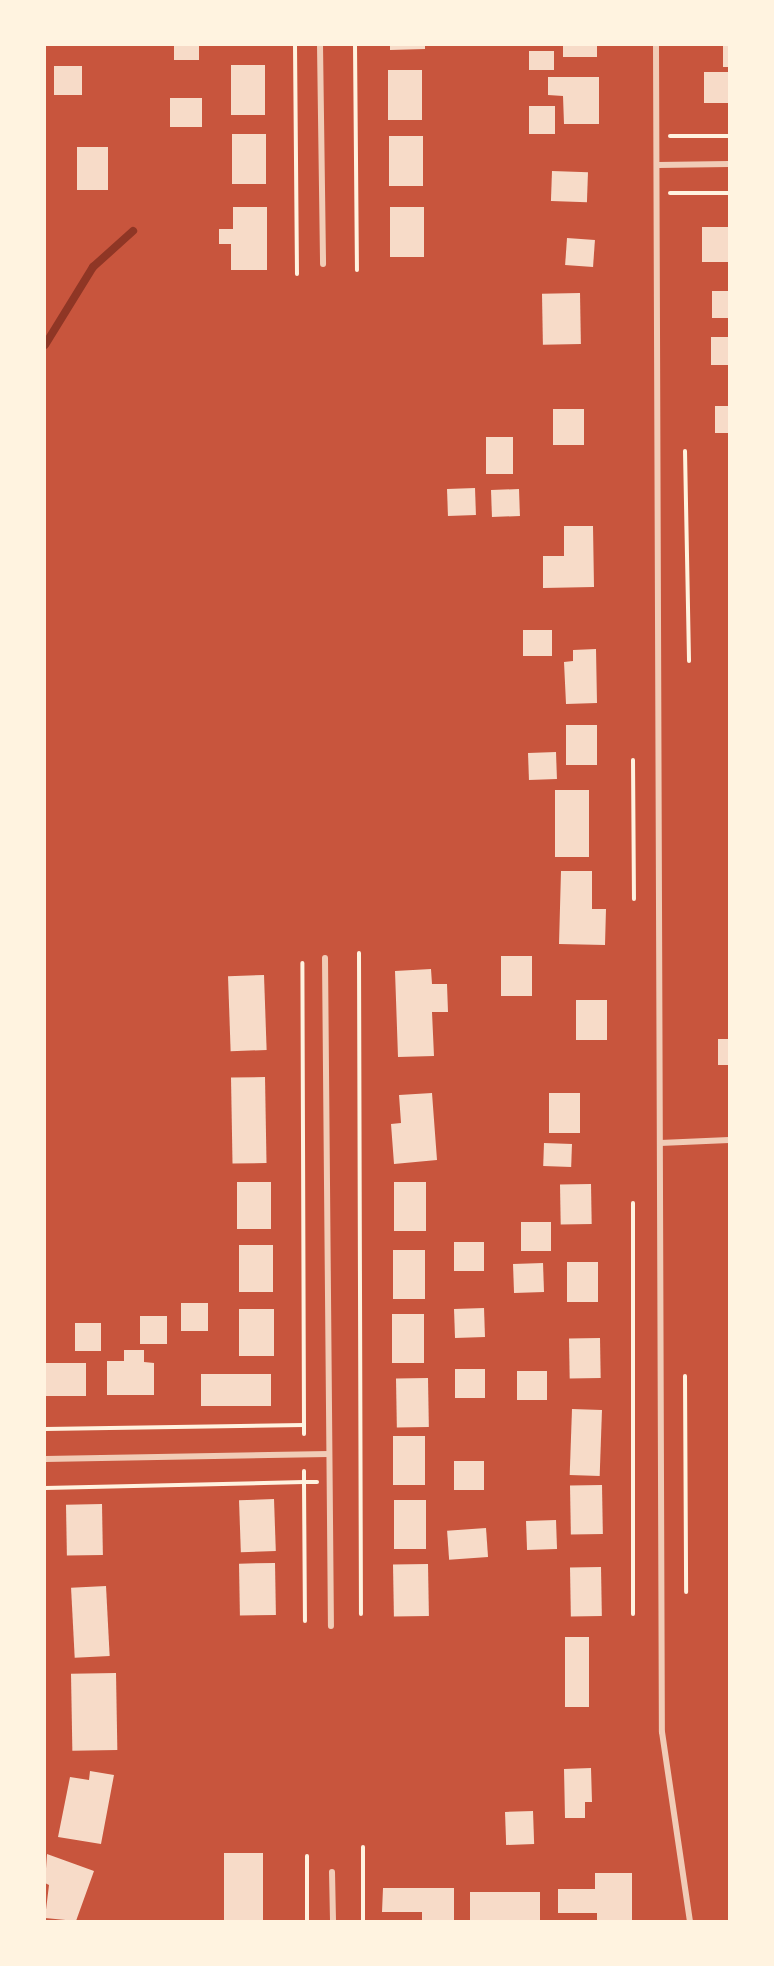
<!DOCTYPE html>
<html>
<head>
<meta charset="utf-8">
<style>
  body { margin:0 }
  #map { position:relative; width:774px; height:1966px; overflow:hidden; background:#c8553d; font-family:"DejaVu Sans",sans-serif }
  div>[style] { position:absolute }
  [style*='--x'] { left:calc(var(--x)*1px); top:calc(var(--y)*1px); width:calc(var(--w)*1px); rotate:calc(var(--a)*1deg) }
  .stream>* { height:8px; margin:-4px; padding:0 4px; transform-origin:4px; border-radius:4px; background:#8f3625 }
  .building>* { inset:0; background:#f7dbc8; transform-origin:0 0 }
  .path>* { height:4px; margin:-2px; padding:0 2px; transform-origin:2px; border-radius:2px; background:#fff3e0 }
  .minor>* { height:6px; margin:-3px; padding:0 3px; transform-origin:3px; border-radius:3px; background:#f1ccb7 }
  span { translate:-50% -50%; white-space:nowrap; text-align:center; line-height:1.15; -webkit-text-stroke:5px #fff3e0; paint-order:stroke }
  .frame { position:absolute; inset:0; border:46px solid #fff3e0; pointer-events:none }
</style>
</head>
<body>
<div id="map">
  <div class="stream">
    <div style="--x:45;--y:345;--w:92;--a:-58.4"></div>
    <div style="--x:93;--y:267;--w:54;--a:-42"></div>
  </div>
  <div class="building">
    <div style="left:174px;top:45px;width:25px;height:15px"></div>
    <div style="clip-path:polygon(390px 45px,425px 45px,425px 49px,390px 50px)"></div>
    <div style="left:563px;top:45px;width:34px;height:12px"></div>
    <div style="left:723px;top:45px;width:6px;height:22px"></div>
    <div style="left:529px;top:51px;width:25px;height:19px"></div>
    <div style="left:231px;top:65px;width:34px;height:50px"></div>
    <div style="left:54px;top:66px;width:28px;height:29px"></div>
    <div style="left:388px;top:70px;width:34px;height:50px"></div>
    <div style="left:729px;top:72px;width:31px;height:25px;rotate:90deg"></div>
    <div style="clip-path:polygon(548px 77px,599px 77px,599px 124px,564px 124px,563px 96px,548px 95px)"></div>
    <div style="left:170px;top:98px;width:32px;height:29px"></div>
    <div style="left:529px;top:106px;width:26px;height:28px"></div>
    <div style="left:232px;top:134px;width:34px;height:50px"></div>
    <div style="left:389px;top:136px;width:34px;height:50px"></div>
    <div style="left:108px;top:147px;width:43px;height:31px;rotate:90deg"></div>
    <div style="left:552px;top:171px;width:36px;height:30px;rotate:2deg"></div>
    <div style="clip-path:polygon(233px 207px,267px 207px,267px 270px,231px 270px,231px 244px,219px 244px,219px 229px,233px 229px)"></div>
    <div style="left:390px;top:207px;width:34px;height:50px"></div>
    <div style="left:729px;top:227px;width:35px;height:27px;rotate:90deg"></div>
    <div style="left:567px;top:238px;width:28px;height:27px;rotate:4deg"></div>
    <div style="left:712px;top:291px;width:17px;height:27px"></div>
    <div style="left:580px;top:293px;width:51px;height:38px;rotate:89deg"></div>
    <div style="left:711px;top:337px;width:18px;height:28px"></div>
    <div style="left:715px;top:406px;width:14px;height:27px"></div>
    <div style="left:553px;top:409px;width:31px;height:36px"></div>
    <div style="left:486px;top:437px;width:27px;height:37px"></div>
    <div style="left:475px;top:488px;width:27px;height:28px;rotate:88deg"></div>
    <div style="left:519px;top:489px;width:27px;height:28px;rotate:88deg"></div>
    <div style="clip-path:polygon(564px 526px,593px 526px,594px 587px,543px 588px,543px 556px,564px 556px)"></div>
    <div style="left:552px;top:630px;width:26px;height:29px;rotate:90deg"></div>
    <div style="clip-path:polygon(596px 649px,597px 703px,566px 704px,564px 662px,573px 661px,573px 650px)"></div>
    <div style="left:566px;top:725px;width:31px;height:40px"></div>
    <div style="left:556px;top:752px;width:27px;height:28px;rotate:88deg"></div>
    <div style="left:555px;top:790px;width:34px;height:67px"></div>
    <div style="clip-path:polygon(561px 871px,592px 871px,592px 909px,606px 909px,605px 945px,559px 944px)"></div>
    <div style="left:501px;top:956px;width:31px;height:40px"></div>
    <div style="clip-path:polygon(431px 969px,432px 984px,447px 984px,448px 1012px,432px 1012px,434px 1056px,398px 1057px,395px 971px)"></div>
    <div style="left:264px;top:975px;width:75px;height:36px;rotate:88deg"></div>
    <div style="left:576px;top:1000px;width:31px;height:40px"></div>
    <div style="left:718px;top:1039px;width:11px;height:26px"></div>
    <div style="left:265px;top:1077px;width:86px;height:34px;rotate:89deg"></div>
    <div style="clip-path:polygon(432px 1093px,437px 1160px,394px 1164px,391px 1124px,401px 1123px,399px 1095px)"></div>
    <div style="left:549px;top:1093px;width:31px;height:40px"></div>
    <div style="left:544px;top:1143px;width:28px;height:23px;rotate:2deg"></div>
    <div style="left:237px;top:1182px;width:34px;height:47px"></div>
    <div style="left:426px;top:1182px;width:49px;height:32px;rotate:90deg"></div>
    <div style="left:591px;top:1184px;width:40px;height:31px;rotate:89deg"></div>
    <div style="left:521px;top:1222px;width:30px;height:29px"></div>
    <div style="left:484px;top:1242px;width:29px;height:30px;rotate:90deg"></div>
    <div style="left:239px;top:1245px;width:34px;height:47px"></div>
    <div style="left:393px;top:1250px;width:32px;height:49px"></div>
    <div style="left:567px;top:1262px;width:31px;height:40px"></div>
    <div style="left:543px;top:1263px;width:29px;height:30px;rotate:88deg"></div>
    <div style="left:181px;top:1303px;width:27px;height:28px"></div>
    <div style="left:484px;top:1308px;width:29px;height:30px;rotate:88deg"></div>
    <div style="left:239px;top:1309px;width:35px;height:47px"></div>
    <div style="left:392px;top:1314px;width:32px;height:49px"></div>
    <div style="left:140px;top:1316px;width:27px;height:28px"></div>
    <div style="left:75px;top:1323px;width:26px;height:28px"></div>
    <div style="left:600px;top:1338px;width:40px;height:31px;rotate:89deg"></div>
    <div style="clip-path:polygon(124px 1350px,144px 1350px,144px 1362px,154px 1363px,154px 1395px,107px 1395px,107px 1361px,124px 1361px)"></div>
    <div style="left:45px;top:1363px;width:41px;height:33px"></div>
    <div style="left:485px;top:1369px;width:29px;height:30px;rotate:90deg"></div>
    <div style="left:517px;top:1371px;width:30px;height:29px"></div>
    <div style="left:201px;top:1374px;width:70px;height:32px"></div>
    <div style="left:428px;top:1378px;width:49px;height:32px;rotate:89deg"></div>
    <div style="left:572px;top:1409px;width:30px;height:66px;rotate:2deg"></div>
    <div style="left:393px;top:1436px;width:32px;height:49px"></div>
    <div style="left:484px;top:1461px;width:29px;height:30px;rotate:90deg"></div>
    <div style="left:602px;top:1485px;width:49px;height:32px;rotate:89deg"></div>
    <div style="left:274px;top:1499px;width:52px;height:35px;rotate:88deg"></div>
    <div style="left:394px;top:1500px;width:32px;height:49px"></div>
    <div style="left:102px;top:1504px;width:51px;height:36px;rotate:89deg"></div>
    <div style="left:556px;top:1520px;width:29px;height:30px;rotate:88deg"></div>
    <div style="left:486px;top:1528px;width:29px;height:39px;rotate:86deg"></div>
    <div style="left:275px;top:1563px;width:52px;height:36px;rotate:89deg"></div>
    <div style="left:428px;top:1564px;width:52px;height:35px;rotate:89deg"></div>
    <div style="left:601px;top:1567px;width:49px;height:31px;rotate:89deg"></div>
    <div style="left:106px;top:1586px;width:70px;height:35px;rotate:87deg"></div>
    <div style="left:565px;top:1637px;width:24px;height:70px"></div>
    <div style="left:116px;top:1673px;width:77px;height:45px;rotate:89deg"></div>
    <div style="clip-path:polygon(591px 1768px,592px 1802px,585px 1802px,585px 1818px,565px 1818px,564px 1769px)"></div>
    <div style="clip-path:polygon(90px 1771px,114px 1775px,101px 1844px,58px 1837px,70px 1777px,89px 1780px)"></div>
    <div style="left:533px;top:1811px;width:33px;height:28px;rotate:88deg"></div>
    <div style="left:224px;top:1853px;width:39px;height:68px"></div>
    <div style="clip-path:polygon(47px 1854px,94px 1871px,76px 1921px,45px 1918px,49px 1885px,45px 1883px)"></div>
    <div style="clip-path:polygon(595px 1873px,632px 1873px,632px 1921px,597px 1921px,597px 1913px,558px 1913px,558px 1889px,595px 1889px)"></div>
    <div style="clip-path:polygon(383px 1888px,454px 1888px,454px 1921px,422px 1921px,422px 1912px,382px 1912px)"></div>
    <div style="left:470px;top:1892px;width:70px;height:29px"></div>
  </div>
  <div class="path">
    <div style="--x:295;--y:45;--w:229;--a:89.5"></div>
    <div style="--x:355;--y:45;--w:225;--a:89.5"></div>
    <div style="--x:670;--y:136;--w:59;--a:0"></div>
    <div style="--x:670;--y:193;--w:59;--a:0"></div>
    <div style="--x:685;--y:451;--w:210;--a:88.9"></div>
    <div style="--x:633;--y:760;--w:139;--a:89.6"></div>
    <div style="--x:359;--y:953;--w:661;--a:89.83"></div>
    <div style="--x:633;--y:1203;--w:411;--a:90"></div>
    <div style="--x:685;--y:1376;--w:216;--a:89.7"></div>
    <div style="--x:45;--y:1429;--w:259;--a:-0.9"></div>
    <div style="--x:304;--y:1425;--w:462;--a:-90.2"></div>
    <div style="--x:304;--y:1434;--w:9;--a:-90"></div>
    <div style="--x:304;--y:1471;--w:11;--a:90"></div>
    <div style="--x:304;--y:1482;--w:13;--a:0"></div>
    <div style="--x:45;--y:1488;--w:259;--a:-1.3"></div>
    <div style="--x:304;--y:1482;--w:139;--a:89.6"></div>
    <div style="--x:363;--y:1847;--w:74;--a:90"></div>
    <div style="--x:307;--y:1856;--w:65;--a:90"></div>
  </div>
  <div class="minor">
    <div style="--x:320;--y:45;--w:219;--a:89.2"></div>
    <div style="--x:656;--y:45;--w:1687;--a:89.8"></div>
    <div style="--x:662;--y:1732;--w:191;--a:81.6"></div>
    <div style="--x:658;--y:165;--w:71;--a:-0.8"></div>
    <div style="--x:325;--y:958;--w:668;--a:89.49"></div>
    <div style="--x:660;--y:1143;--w:69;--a:-2.5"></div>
    <div style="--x:45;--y:1459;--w:284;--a:-1"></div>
    <div style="--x:332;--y:1872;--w:49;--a:88.8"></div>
  </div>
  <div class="frame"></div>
</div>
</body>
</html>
